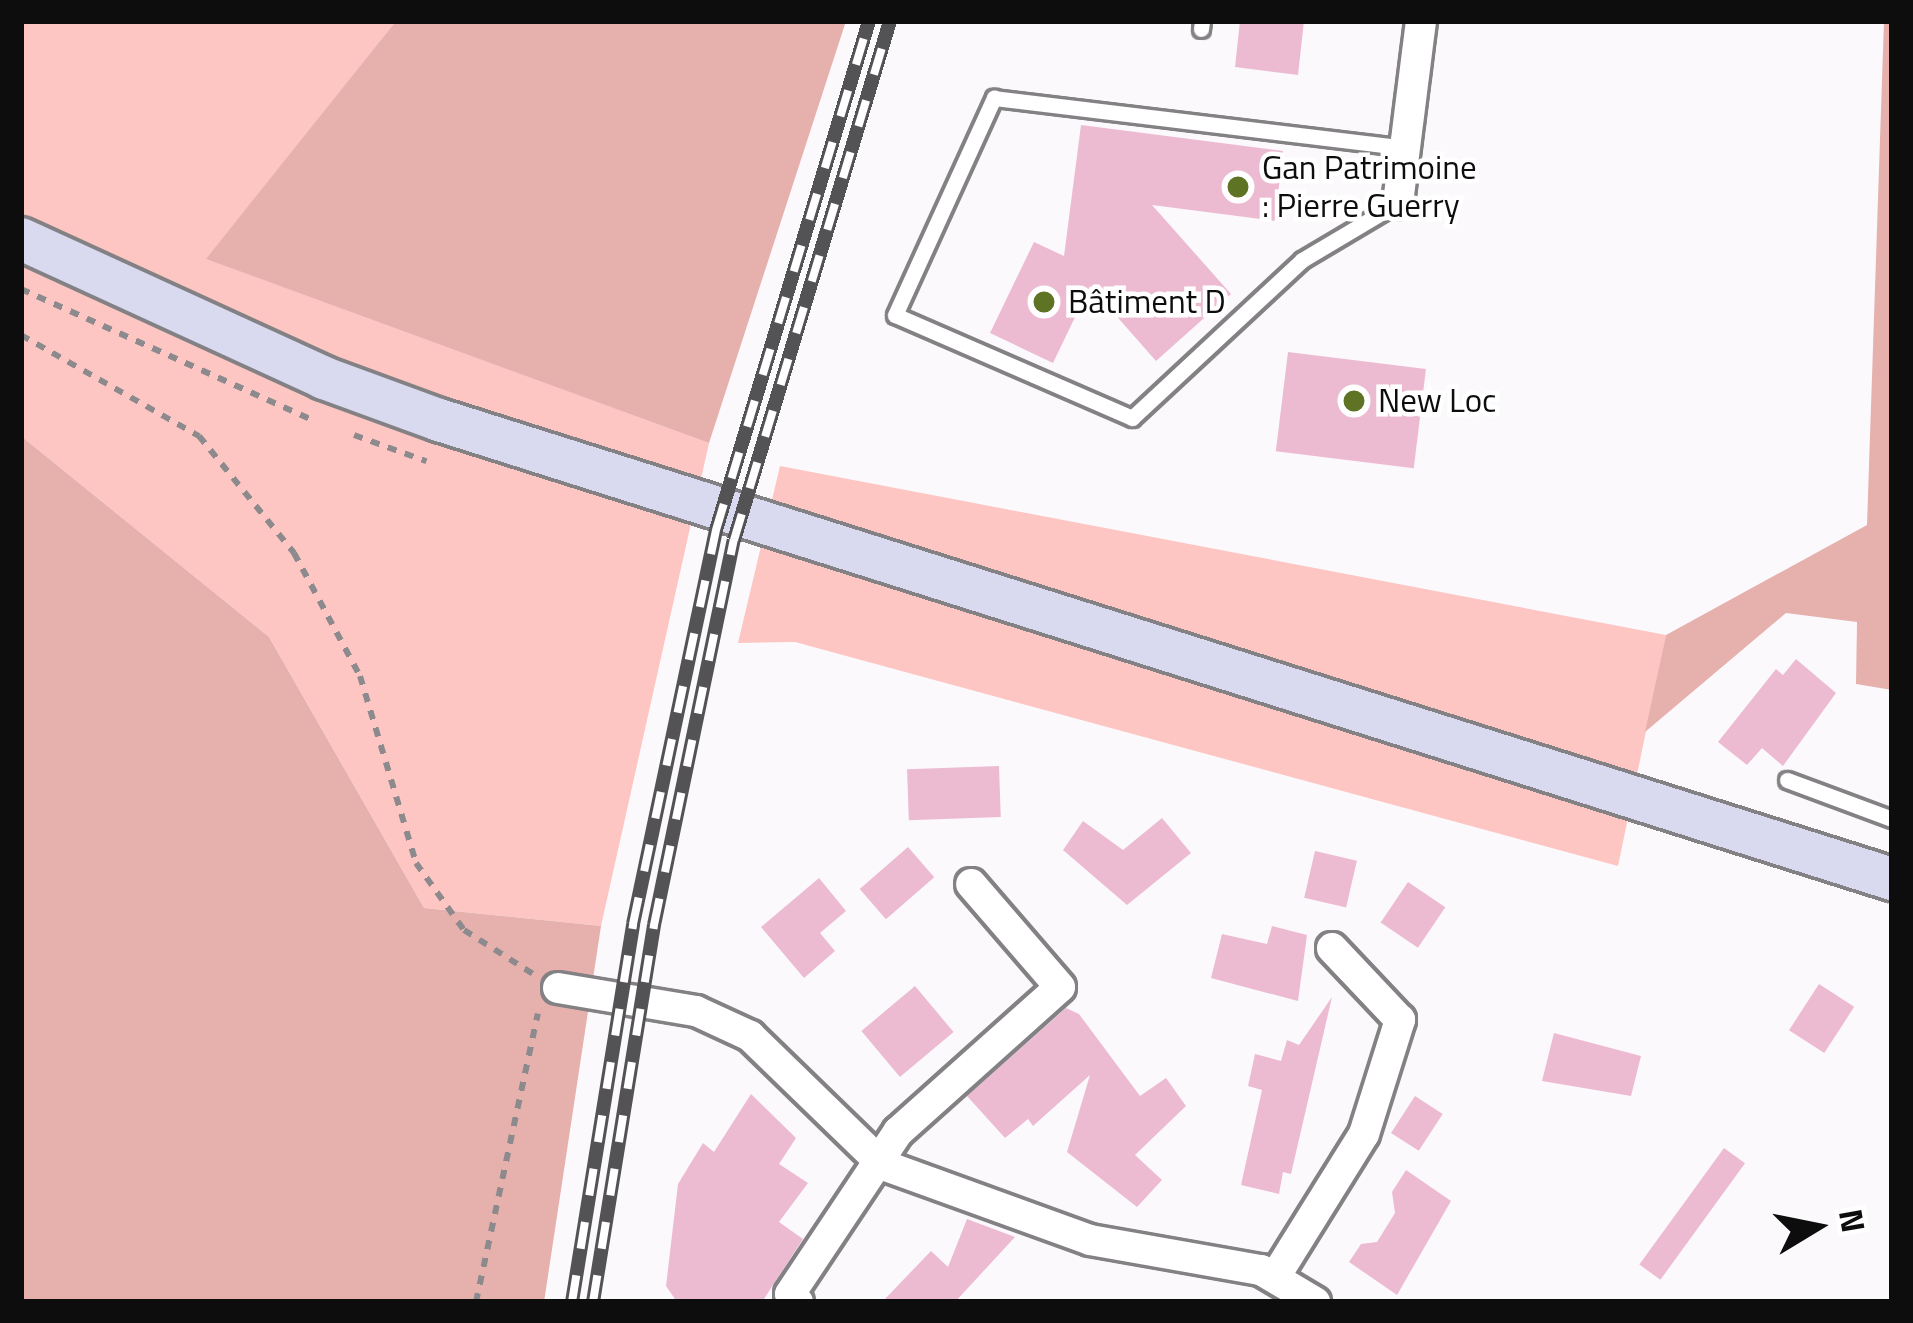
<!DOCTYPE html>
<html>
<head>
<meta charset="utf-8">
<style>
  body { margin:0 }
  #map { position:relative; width:1913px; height:1323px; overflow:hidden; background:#fcf9fd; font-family:"Titillium Web",sans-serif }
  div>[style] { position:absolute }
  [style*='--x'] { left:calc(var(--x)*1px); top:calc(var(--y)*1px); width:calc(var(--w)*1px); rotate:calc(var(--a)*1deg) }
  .green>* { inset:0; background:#fdc6c3 }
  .forest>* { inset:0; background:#e6b0ad }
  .building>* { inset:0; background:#ecbbd2; transform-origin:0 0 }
  .path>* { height:6px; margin-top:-3px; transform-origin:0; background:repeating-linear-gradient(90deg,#8c8a8d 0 9px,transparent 0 18px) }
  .roads { filter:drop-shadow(3px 0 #848185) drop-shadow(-3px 0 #848185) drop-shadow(0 3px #848185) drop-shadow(0 -3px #848185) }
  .lane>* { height:15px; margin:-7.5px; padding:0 7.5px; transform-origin:7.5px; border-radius:7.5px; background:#fff }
  .street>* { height:30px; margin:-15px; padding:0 15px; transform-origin:15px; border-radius:15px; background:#fff }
  .secondary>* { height:42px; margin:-21px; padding:0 21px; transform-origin:21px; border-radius:21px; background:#d9d9ef }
  .rail>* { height:14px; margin-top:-7px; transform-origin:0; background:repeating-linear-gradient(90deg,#fff 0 27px,#535254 0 54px); box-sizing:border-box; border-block:3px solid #535254 }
  .dots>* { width:33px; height:33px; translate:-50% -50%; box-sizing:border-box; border:6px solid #fff; border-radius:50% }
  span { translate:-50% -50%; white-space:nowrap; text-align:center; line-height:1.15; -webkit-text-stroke:9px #fff; paint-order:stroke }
  .poi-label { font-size:33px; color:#0e0d0e }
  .left { translate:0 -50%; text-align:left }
  .frame { position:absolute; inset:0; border:24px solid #0e0d0e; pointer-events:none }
  .north { position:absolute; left:1757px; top:1167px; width:120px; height:120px; -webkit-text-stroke:9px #fff; paint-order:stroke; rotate:80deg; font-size:33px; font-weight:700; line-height:48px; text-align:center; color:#0e0d0e }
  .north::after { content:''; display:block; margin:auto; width:42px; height:54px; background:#0e0d0e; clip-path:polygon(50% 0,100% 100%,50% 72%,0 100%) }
</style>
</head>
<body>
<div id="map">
  <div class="green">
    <div style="clip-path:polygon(21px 21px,396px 21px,207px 259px,709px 443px,601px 926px,424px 908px,269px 637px,21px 436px)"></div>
    <div style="clip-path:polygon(780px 466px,1666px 635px,1618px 866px,795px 642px,738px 643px)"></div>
  </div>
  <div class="forest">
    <div style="clip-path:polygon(396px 21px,846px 21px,709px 443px,206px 259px)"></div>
    <div style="clip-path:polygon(1884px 21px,1892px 21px,1892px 690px,1856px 684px,1857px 622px,1786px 613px,1645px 732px,1666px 635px,1867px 525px)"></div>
    <div style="clip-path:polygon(21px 436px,269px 637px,424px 908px,601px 926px,544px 1302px,21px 1302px)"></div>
  </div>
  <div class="building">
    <div style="clip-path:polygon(1240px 21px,1304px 21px,1298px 75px,1235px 67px)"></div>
    <div style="clip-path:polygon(1081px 125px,1283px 151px,1275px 221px,1152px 205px,1231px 294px,1156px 361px,1090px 286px,1053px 363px,990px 333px,1034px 242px,1064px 256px)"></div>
    <div style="left:1288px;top:352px;width:139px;height:100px;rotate:7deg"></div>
    <div style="clip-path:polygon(1796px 659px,1836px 693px,1783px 766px,1762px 748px,1747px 765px,1718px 742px,1776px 669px,1783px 675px)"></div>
    <div style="left:999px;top:766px;width:51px;height:92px;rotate:88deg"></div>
    <div style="clip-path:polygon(1162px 818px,1191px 853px,1127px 905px,1063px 850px,1083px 821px,1123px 850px)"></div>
    <div style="left:908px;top:847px;width:40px;height:64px;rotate:49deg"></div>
    <div style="left:1315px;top:851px;width:43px;height:48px;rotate:13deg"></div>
    <div style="clip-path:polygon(819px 878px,846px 911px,820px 933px,835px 951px,804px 978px,761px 927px)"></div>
    <div style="left:1408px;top:882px;width:45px;height:49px;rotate:34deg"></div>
    <div style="clip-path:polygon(1272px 926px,1307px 935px,1298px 1001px,1211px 978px,1222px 934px,1267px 944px)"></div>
    <div style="left:1819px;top:984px;width:42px;height:55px;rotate:33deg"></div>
    <div style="left:915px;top:986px;width:60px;height:70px;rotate:50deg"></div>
    <div style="clip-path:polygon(1332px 997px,1291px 1174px,1283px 1172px,1279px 1194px,1241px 1185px,1262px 1090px,1248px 1086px,1255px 1054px,1281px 1061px,1287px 1040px,1299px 1045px)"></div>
    <div style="clip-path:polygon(1066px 1008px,1079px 1014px,1140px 1096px,1166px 1078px,1186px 1106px,1135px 1155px,1162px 1180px,1137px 1207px,1067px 1152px,1090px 1075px,1033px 1126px,1028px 1119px,1005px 1138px,967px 1096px)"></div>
    <div style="clip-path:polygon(1554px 1033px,1641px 1056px,1631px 1096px,1542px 1081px)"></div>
    <div style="clip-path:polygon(751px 1094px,796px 1138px,779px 1164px,808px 1183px,779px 1222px,803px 1239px,762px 1302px,677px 1302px,666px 1286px,678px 1184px,703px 1143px,714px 1152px)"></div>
    <div style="left:1415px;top:1096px;width:33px;height:44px;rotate:33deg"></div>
    <div style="left:1724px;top:1148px;width:26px;height:144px;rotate:36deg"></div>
    <div style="clip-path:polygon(1406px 1170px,1451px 1201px,1397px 1295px,1349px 1262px,1361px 1244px,1377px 1242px,1395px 1213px,1392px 1192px)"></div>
    <div style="clip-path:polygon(967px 1219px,1015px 1237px,955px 1302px,882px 1302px,931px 1251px,948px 1267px)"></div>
  </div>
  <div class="path">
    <div style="--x:21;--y:289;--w:320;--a:24.2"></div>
    <div style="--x:21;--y:335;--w:205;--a:29.6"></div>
    <div style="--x:199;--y:436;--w:151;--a:50.9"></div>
    <div style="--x:294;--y:553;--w:140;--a:61.8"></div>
    <div style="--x:360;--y:676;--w:195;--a:73.3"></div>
    <div style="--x:416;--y:863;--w:82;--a:54.4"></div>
    <div style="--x:464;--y:930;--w:82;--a:32.5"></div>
    <div style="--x:354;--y:435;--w:77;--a:19.9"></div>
    <div style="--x:476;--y:1302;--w:295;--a:-77.9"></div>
  </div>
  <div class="roads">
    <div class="lane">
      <div style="--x:1201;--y:29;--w:8;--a:-83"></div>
      <div style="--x:1398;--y:203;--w:112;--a:149.3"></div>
      <div style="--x:1302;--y:260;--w:232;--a:137.1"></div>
      <div style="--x:1132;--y:418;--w:258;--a:-156.5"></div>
      <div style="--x:895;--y:315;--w:239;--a:-65.5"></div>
      <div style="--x:994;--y:98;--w:414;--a:6.9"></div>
      <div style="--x:1787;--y:780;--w:112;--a:20.4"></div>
    </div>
    <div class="street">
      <div style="--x:1398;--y:203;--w:183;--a:-82.8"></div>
      <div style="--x:558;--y:988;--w:140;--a:9.5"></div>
      <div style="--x:696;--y:1011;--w:60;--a:24.8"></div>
      <div style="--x:750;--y:1036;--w:185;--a:44.1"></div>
      <div style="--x:883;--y:1165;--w:220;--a:19.9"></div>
      <div style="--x:1090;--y:1240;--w:174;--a:10"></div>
      <div style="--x:1261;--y:1270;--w:63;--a:30.7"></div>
      <div style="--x:1275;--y:1277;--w:168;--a:-58.1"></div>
      <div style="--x:1364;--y:1134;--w:120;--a:-72.5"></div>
      <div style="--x:1400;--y:1020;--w:99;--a:-133.4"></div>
      <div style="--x:798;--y:1302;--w:11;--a:-135"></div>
      <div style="--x:790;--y:1294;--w:195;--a:-56.3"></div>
      <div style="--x:898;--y:1132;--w:217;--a:-41.8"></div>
      <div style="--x:1060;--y:987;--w:136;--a:-130.8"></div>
    </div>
    <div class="secondary">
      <div style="--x:21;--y:239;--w:333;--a:24.6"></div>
      <div style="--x:324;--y:378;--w:122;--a:20.1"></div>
      <div style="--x:439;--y:420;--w:1524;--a:17.53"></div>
    </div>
  </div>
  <div class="rail">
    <div style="--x:572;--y:1302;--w:383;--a:-80.8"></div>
    <div style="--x:633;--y:924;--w:403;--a:-78.1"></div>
    <div style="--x:716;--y:530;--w:531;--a:-73.27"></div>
    <div style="--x:593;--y:1302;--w:382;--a:-80.8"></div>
    <div style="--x:654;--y:925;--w:393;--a:-78.3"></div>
    <div style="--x:734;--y:540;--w:542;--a:-73.27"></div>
  </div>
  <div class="dots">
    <div style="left:1238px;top:187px;background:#5e7424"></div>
    <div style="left:1044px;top:302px;background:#5e7424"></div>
    <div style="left:1354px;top:401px;background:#5e7424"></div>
  </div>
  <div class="poi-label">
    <span class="left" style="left:1262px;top:187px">Gan Patrimoine<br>: Pierre Guerry</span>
    <span class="left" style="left:1068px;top:302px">Bâtiment D</span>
    <span class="left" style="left:1378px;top:401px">New Loc</span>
  </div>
  <div class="frame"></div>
  <div class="north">N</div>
</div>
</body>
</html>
